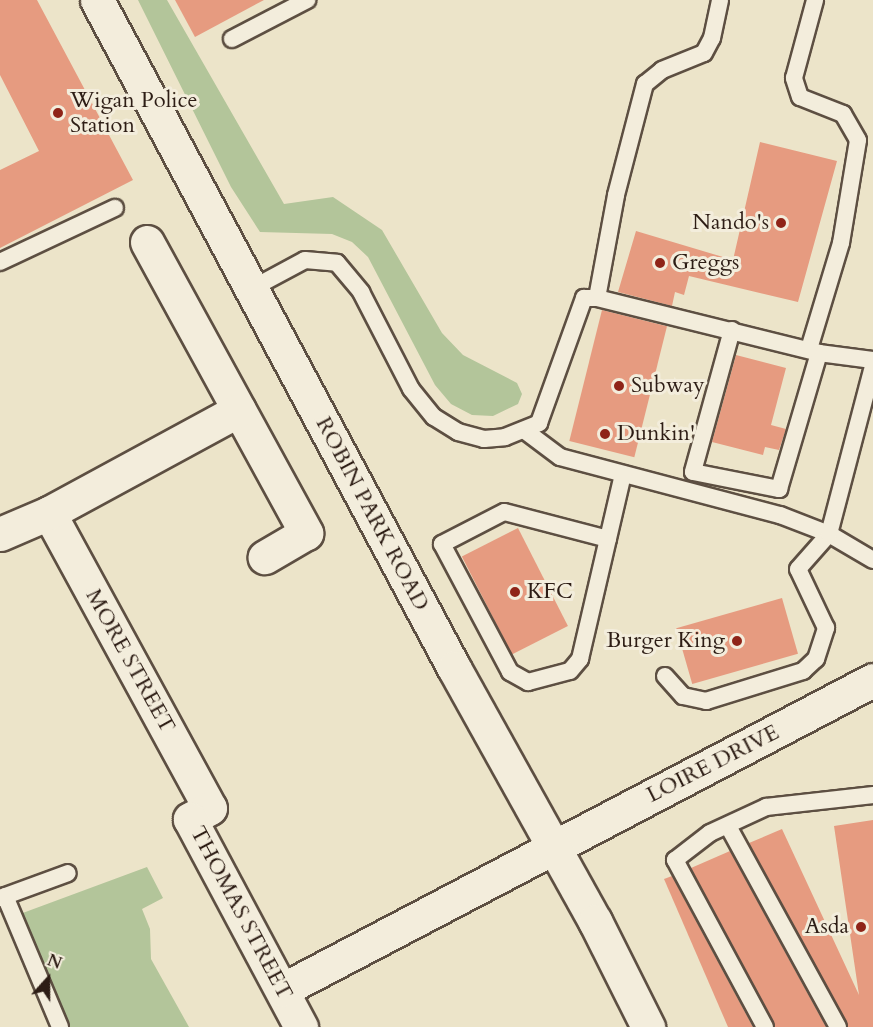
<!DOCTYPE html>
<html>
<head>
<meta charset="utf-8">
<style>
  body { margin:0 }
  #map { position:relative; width:873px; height:1027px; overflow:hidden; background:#ece4c9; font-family:Cardo,serif }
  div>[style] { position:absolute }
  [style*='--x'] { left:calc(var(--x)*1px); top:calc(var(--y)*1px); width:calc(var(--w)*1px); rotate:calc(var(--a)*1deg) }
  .green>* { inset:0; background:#b3c59a }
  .building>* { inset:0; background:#e69b80; transform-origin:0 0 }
  .roads { filter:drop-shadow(2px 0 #5d4f42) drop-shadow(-2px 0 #5d4f42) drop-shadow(0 2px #5d4f42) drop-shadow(0 -2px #5d4f42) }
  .lane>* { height:16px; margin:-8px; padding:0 8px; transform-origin:8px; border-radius:8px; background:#f3eddc }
  .street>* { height:33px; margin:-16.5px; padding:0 16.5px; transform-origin:16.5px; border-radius:16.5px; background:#f3eddc }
  .secondary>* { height:33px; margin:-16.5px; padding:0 16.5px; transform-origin:16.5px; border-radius:16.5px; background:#f3eddc }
  .dots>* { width:16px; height:16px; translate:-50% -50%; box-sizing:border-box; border:3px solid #f3eddc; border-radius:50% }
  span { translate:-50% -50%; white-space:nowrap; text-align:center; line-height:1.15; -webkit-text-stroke:6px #f3eddc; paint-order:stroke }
  .poi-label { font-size:22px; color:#2d1d15 }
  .left { translate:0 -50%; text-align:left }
  .right { translate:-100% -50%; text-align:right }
  .street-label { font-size:22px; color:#2d1d15 }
  .north { position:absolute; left:18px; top:949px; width:60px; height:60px; -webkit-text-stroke:4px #f3eddc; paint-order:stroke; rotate:21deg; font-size:16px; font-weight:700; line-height:24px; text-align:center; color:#2d1d15 }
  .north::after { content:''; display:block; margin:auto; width:21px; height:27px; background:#2d1d15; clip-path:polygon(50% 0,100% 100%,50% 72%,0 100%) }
</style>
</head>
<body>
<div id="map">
  <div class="green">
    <div style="clip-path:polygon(138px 0,167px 0,284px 204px,333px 197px,382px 230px,442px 333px,463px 355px,517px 383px,522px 394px,518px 404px,493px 416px,472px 415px,451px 404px,435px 385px,368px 257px,352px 242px,332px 234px,260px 232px,231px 187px)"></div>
    <div style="clip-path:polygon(147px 867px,163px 898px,142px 909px,150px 929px,151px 959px,189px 1027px,66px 1027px,20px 914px)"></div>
  </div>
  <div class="building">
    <div style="clip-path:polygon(0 0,37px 0,133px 180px,0 248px,0 170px,39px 151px,0 75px)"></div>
    <div style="clip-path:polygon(175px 0,264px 0,195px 37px)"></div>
    <div style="clip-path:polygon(760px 142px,837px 161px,798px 302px,689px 276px,684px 295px,675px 292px,672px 306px,618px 292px,636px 231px,733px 260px)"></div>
    <div style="left:602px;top:310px;width:67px;height:135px;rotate:14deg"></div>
    <div style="clip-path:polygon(736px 355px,786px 368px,771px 425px,786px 429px,779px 450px,765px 447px,763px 455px,712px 442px)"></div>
    <div style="left:518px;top:528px;width:110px;height:63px;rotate:63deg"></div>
    <div style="left:782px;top:598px;width:58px;height:110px;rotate:74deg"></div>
    <div style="clip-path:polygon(873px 820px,873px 1027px,848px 1027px,749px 843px,782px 829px,859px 995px,834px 826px)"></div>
    <div style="clip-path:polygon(730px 851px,826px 1027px,775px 1027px,691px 868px)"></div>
    <div style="clip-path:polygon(672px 876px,753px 1027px,728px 1027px,664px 879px)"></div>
  </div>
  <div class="roads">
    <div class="lane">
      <div style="--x:232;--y:39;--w:85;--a:-27.5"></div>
      <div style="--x:0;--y:262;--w:127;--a:-25.2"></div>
      <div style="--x:251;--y:289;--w:61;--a:-28.2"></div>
      <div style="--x:305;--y:260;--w:32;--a:5"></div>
      <div style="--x:337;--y:263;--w:38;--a:50"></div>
      <div style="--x:361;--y:292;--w:109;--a:62.7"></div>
      <div style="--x:411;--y:389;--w:36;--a:51"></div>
      <div style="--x:434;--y:417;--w:28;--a:32"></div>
      <div style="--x:458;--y:432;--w:27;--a:15"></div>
      <div style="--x:484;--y:439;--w:21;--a:-5"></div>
      <div style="--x:505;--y:437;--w:37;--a:-22"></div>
      <div style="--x:539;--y:423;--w:133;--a:-70.2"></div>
      <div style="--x:584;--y:298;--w:13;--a:0"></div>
      <div style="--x:597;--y:298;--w:229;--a:13.9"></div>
      <div style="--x:819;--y:353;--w:54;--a:7.4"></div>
      <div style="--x:597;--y:298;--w:105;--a:-79.5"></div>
      <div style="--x:616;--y:195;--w:115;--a:-75.4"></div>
      <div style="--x:645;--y:84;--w:22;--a:-39"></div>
      <div style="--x:662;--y:70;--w:45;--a:-22"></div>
      <div style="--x:704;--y:53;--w:17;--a:-62"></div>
      <div style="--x:712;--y:38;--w:39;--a:-78"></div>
      <div style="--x:732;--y:330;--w:147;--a:105.4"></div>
      <div style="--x:693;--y:472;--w:88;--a:11.2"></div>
      <div style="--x:779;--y:489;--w:142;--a:-73.6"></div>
      <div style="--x:809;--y:349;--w:111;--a:-73.2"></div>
      <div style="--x:841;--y:243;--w:104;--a:-80.6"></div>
      <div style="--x:858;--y:140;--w:30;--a:-120"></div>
      <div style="--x:843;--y:114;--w:46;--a:-158.4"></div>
      <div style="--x:800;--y:97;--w:20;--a:-108"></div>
      <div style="--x:794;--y:78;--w:81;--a:-74.9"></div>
      <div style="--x:524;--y:430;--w:45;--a:36.9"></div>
      <div style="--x:560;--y:457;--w:228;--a:14.8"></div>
      <div style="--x:780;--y:515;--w:53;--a:21.2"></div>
      <div style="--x:829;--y:534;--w:51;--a:30.6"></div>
      <div style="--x:608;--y:539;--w:107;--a:-165.4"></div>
      <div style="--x:504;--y:512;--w:70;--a:152.7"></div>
      <div style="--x:442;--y:544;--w:145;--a:62"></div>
      <div style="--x:510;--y:672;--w:21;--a:29"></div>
      <div style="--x:528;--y:682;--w:43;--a:-14.7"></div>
      <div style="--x:570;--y:671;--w:16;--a:-50"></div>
      <div style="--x:580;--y:659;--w:190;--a:-76.9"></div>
      <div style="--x:665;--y:676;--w:27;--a:48"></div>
      <div style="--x:683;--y:696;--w:24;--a:12"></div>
      <div style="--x:706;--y:701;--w:102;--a:-17.2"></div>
      <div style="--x:803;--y:671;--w:18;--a:-43"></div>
      <div style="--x:816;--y:659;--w:33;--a:-72"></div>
      <div style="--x:826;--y:628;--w:65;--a:-115.4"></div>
      <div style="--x:798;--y:569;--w:47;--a:-48.5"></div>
      <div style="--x:829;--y:534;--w:174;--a:-75.3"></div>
      <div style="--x:728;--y:826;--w:229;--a:61.3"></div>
      <div style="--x:5;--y:896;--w:142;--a:67.2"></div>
      <div style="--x:0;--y:898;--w:72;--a:-20.2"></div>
      <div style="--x:765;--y:1027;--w:190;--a:-118.3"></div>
      <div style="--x:675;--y:860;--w:44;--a:-37.6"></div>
      <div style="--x:710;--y:833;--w:62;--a:-24.9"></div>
      <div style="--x:766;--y:807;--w:108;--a:-6.4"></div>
    </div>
    <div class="street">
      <div style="--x:147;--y:242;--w:332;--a:61.3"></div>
      <div style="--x:306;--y:533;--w:48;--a:149.7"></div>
      <div style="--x:49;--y:513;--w:336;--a:61.4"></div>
      <div style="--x:210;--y:808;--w:23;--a:151"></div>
      <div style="--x:190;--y:819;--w:236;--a:61.9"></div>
      <div style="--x:0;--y:534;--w:53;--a:-23.2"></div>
      <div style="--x:49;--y:513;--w:216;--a:-28.5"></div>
      <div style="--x:282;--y:990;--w:667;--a:-27.68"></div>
    </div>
    <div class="secondary">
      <div style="--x:97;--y:0;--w:757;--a:61.88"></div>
      <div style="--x:454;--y:668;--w:290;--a:60.9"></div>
      <div style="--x:595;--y:921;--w:119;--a:63.4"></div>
    </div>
  </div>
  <div class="dots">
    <div style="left:58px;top:113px;background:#8f2418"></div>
    <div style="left:781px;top:223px;background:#8f2418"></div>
    <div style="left:660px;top:263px;background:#8f2418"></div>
    <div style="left:619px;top:386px;background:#8f2418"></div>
    <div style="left:605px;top:434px;background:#8f2418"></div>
    <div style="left:515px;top:592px;background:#8f2418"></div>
    <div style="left:737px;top:641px;background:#8f2418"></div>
    <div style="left:861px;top:927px;background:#8f2418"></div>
  </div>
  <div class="poi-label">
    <span class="left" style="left:70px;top:113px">Wigan Police<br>Station</span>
    <span class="right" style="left:769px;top:223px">Nando's</span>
    <span class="left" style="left:672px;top:263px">Greggs</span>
    <span class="left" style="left:631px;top:386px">Subway</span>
    <span class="left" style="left:617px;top:434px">Dunkin'</span>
    <span class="left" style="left:527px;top:592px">KFC</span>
    <span class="right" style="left:725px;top:641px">Burger King</span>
    <span class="right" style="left:849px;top:927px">Asda</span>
  </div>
  <div class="street-label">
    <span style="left:372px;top:514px;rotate:62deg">ROBIN PARK ROAD</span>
    <span style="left:130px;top:661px;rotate:61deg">MORE STREET</span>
    <span style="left:713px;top:764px;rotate:-27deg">LOIRE DRIVE</span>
    <span style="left:241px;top:913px;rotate:62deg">THOMAS STREET</span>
  </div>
  <div class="north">N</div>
</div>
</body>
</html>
